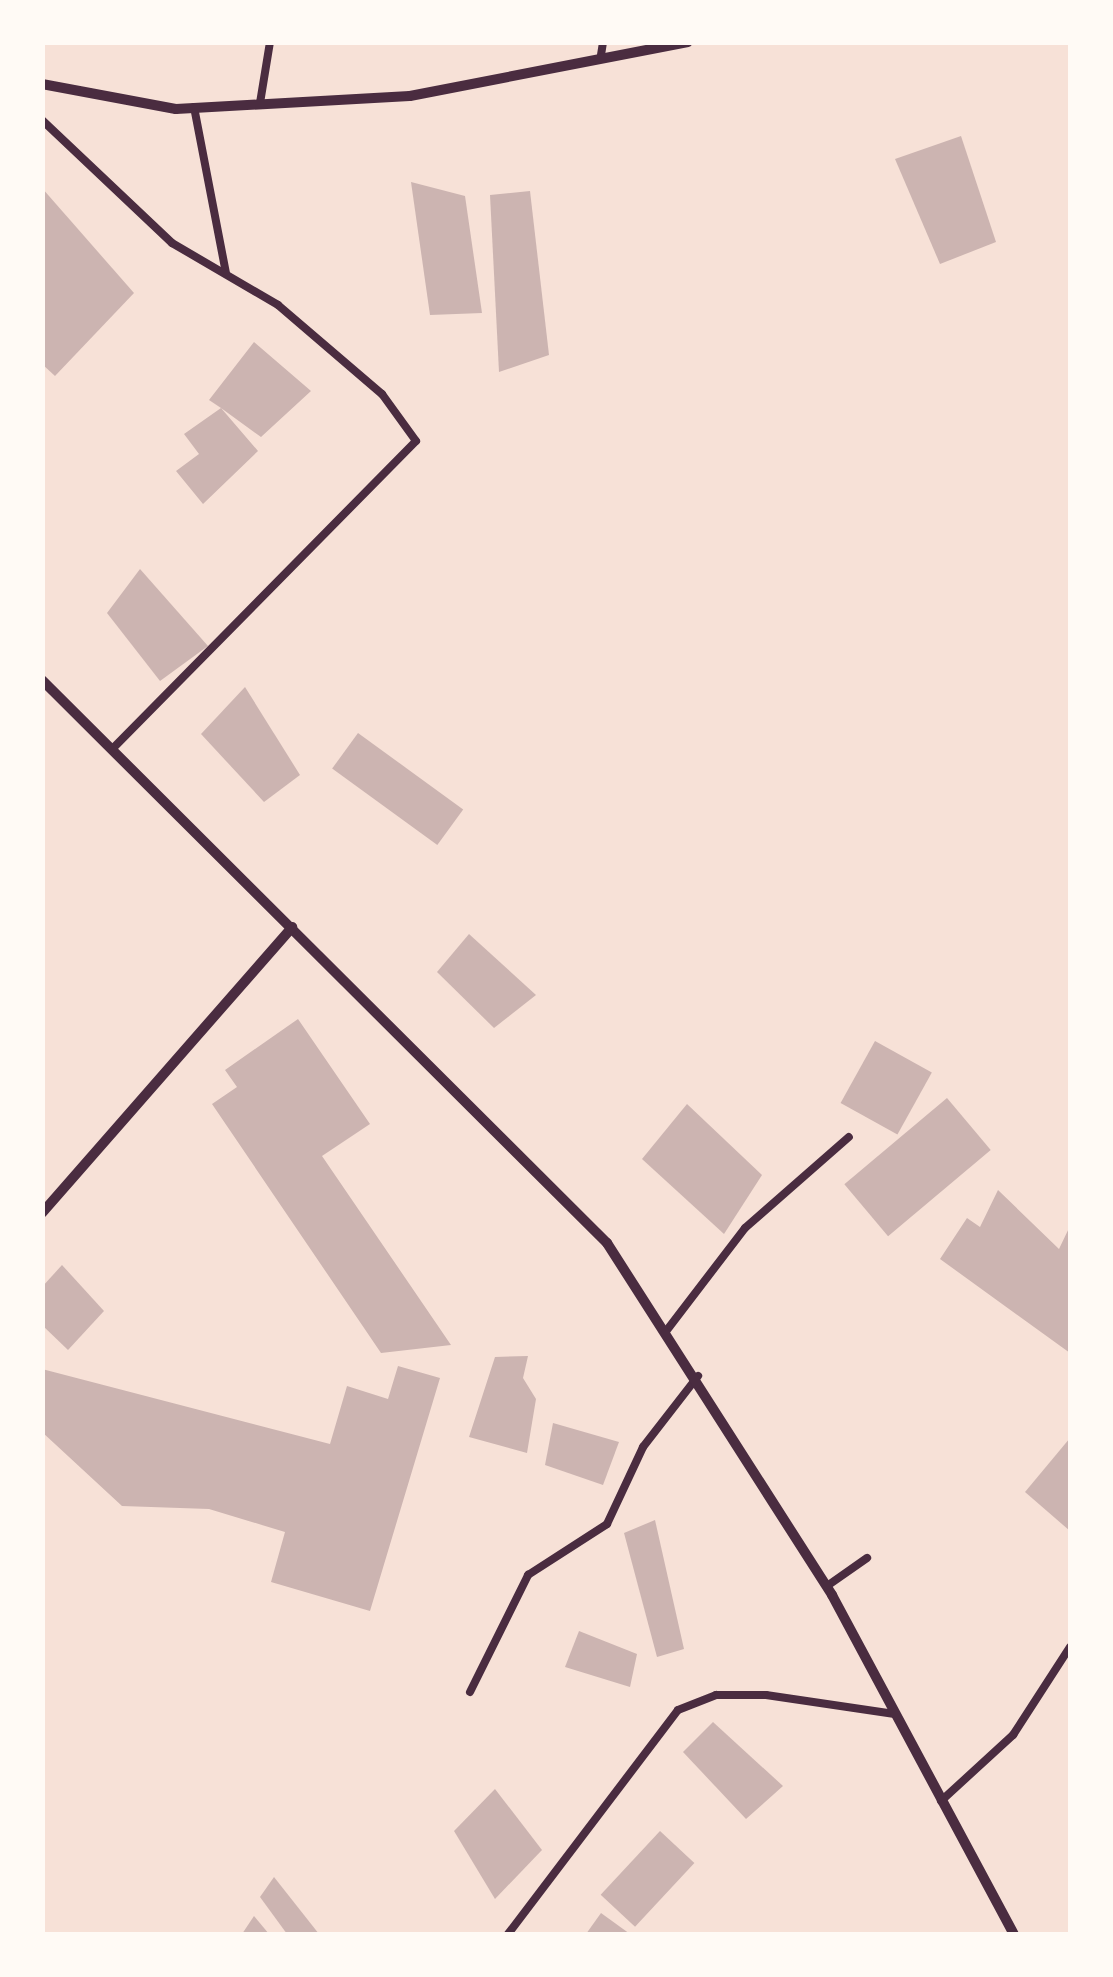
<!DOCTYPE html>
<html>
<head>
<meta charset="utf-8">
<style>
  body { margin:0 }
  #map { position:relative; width:1113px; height:1977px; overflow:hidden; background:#f7e1d7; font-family:"Source Sans 3",sans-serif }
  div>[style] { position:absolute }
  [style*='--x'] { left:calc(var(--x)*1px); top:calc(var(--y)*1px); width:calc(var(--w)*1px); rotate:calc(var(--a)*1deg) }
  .building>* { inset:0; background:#ccb4b1; transform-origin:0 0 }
  .service>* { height:8px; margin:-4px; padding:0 4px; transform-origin:4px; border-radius:4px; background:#4a2c40 }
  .minor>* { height:10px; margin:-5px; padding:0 5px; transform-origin:5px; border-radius:5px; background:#4a2c40 }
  span { translate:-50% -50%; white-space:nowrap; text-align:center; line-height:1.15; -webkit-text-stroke:9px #fffaf5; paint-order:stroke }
  .frame { position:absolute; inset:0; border:45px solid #fffaf5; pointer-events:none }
</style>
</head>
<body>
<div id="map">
  <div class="building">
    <div style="clip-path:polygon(961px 136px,996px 242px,940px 264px,895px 159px)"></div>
    <div style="clip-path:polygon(411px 182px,465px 196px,482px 313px,430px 315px)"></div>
    <div style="clip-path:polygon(42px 188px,134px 293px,55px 376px,42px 364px)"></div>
    <div style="clip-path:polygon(530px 191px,549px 355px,499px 372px,490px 195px)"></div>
    <div style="clip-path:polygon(254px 342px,311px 391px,261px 437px,221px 408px,258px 451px,203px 504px,176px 471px,199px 454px,184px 434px,221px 408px,209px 400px)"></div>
    <div style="clip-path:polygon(140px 569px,208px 646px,160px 681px,107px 613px)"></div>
    <div style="clip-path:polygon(245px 687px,300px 775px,264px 802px,201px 734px)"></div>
    <div style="left:358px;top:733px;width:130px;height:44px;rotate:36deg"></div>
    <div style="clip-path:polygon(469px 934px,536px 995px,494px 1028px,437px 972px)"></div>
    <div style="clip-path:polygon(298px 1019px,370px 1124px,322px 1156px,451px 1345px,381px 1353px,212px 1104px,237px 1087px,225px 1070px)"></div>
    <div style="left:875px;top:1041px;width:65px;height:71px;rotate:29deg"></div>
    <div style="left:947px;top:1098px;width:68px;height:134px;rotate:50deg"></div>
    <div style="clip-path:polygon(687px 1104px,762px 1175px,724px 1234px,642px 1159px)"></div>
    <div style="clip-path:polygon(998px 1190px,1059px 1249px,1070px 1226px,1070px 1353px,940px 1259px,967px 1218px,980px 1227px)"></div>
    <div style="clip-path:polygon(62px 1265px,104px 1311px,68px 1350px,42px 1325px,42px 1287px)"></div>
    <div style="clip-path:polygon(528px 1356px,523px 1378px,536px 1399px,527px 1453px,469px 1437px,495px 1357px)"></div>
    <div style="clip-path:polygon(398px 1366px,440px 1378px,370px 1611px,271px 1582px,285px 1532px,209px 1509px,122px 1506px,42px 1432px,42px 1369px,330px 1444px,347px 1386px,388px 1399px)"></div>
    <div style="clip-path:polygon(553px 1423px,619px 1442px,603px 1485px,545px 1465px)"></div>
    <div style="clip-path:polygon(1070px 1438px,1070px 1531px,1025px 1492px)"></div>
    <div style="clip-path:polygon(655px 1520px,684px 1649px,657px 1657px,624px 1533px)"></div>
    <div style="clip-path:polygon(579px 1631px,637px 1654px,630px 1687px,565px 1667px)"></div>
    <div style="clip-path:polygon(713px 1722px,783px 1786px,746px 1819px,683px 1752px)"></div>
    <div style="clip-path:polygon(495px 1789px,542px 1850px,495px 1899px,454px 1831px)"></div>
    <div style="left:660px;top:1831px;width:47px;height:87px;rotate:43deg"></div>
    <div style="clip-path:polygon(274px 1877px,319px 1934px,287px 1934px,260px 1897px)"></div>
    <div style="clip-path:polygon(601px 1913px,630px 1934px,586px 1934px)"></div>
    <div style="clip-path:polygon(254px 1916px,269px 1934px,242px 1934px)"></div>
  </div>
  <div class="service">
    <div style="--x:601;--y:55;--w:13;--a:-81"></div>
    <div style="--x:260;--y:103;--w:62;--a:-80.7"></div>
    <div style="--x:194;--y:107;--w:169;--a:79.1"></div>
    <div style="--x:42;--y:120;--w:179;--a:43.4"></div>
    <div style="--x:172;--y:243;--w:123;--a:30.3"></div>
    <div style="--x:278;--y:305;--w:137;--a:40.6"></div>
    <div style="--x:382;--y:394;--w:58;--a:54.1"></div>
    <div style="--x:416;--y:441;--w:431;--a:134.6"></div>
    <div style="--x:667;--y:1330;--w:128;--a:-52.6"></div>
    <div style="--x:745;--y:1228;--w:138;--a:-41.2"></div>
    <div style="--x:827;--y:1586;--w:49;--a:-35"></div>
    <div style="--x:470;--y:1692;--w:131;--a:-63.6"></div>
    <div style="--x:528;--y:1575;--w:94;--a:-32.8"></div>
    <div style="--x:607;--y:1524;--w:85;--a:-64.9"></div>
    <div style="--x:643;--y:1447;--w:90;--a:-52.2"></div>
    <div style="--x:941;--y:1801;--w:98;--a:-42.5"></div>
    <div style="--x:1013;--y:1735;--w:105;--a:-57.1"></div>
    <div style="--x:508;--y:1934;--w:281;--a:-52.8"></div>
    <div style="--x:678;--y:1710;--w:41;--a:-21.5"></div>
    <div style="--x:716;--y:1695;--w:50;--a:0"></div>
    <div style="--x:766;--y:1695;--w:130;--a:8.4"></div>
  </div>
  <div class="minor">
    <div style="--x:42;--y:84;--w:136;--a:10.6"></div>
    <div style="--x:176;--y:109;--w:234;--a:-3.2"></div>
    <div style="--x:410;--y:96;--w:283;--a:-11"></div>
    <div style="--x:42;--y:680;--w:798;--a:44.9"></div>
    <div style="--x:607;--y:1243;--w:418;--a:57.4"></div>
    <div style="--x:832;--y:1595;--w:385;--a:61.8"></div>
    <div style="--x:42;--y:1213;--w:380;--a:-48.8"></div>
  </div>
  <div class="frame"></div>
</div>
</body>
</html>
